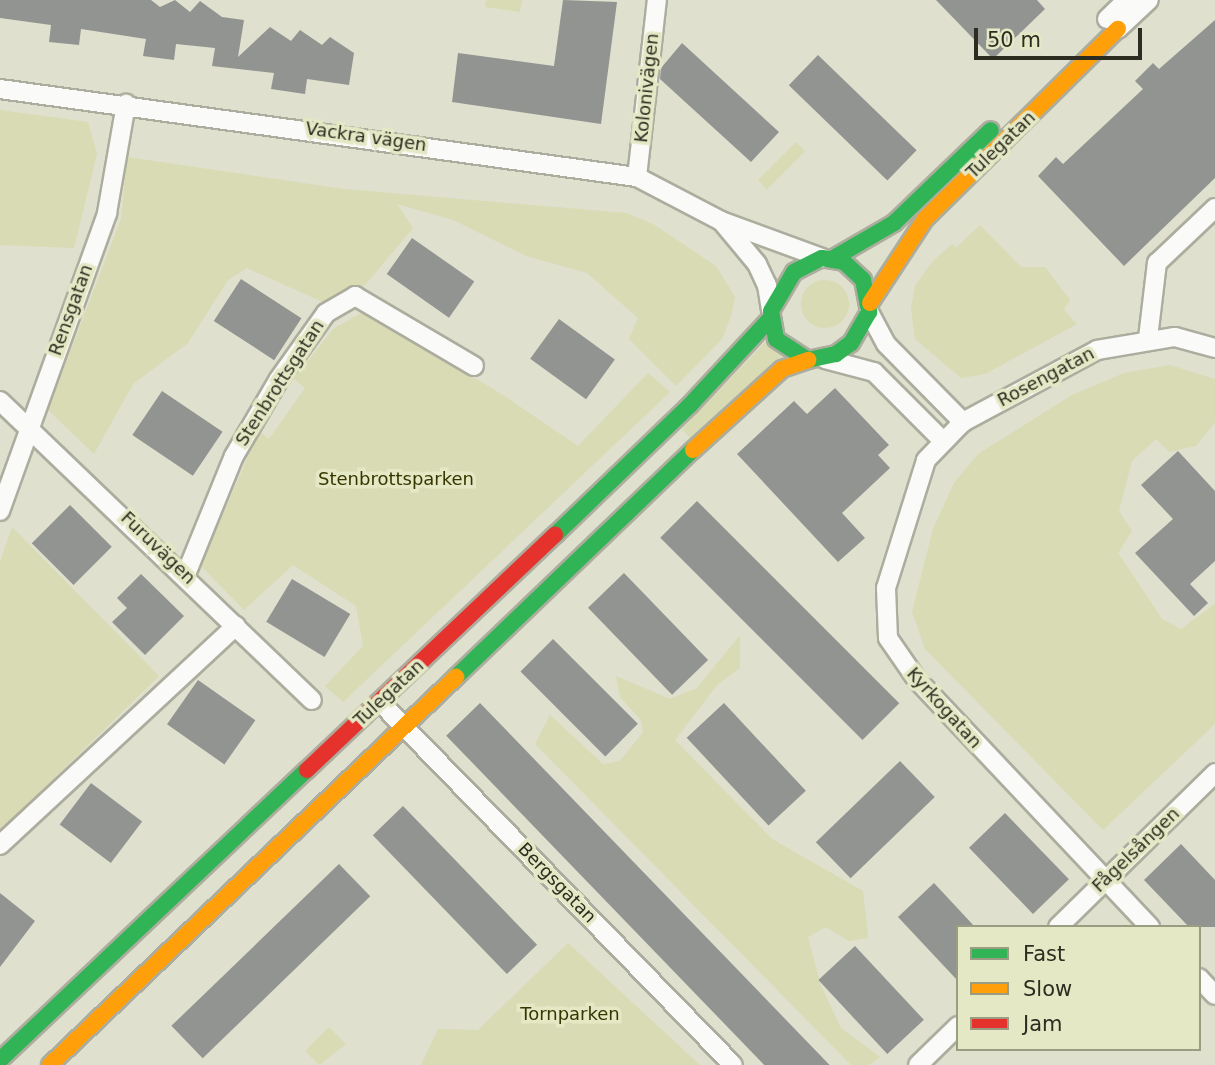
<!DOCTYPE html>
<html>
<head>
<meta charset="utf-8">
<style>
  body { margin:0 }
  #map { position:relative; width:1215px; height:1065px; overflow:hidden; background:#dfe0cd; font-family:"DejaVu Sans",sans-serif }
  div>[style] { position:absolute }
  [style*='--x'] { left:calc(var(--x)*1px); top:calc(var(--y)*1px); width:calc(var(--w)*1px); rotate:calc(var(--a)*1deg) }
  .green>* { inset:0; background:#d8dbb3; transform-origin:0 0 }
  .round { border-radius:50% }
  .building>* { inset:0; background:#919490; transform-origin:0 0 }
  .roads { filter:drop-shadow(2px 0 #acad9e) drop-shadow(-2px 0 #acad9e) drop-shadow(0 2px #acad9e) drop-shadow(0 -2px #acad9e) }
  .street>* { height:18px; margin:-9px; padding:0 9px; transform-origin:9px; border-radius:9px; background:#fafaf8 }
  .fast>* { height:16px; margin:-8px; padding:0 8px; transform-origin:8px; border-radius:8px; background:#30b455 }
  .slow>* { height:16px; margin:-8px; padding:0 8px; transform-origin:8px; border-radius:8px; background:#ff9f0a }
  .jam>* { height:16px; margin:-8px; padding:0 8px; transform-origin:8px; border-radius:8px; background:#e5322d }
  span { translate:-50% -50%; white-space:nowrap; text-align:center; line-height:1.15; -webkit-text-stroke:7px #e5e8c5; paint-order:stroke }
  .street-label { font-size:18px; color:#2c2d20 }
  .park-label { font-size:18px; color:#363700 }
  .legend { position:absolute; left:956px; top:925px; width:245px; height:126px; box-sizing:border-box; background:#e5e8c5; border:2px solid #9b9d83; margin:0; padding:9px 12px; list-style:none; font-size:21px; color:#2c2d20 }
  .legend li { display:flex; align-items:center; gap:14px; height:35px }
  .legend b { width:35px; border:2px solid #9b9d83 }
  .scale { position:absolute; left:974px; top:28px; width:168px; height:32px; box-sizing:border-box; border:4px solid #2c2d20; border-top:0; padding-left:9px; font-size:21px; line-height:24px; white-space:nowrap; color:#2c2d20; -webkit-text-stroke:5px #e5e8c5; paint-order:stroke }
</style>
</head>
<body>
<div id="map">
  <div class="green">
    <div style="clip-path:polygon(486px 0,522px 0,520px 12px,485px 7px)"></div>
    <div style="clip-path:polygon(0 110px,88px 122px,97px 154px,74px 248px,0 245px)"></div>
    <div style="left:796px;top:142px;width:13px;height:54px;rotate:45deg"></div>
    <div style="clip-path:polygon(127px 157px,344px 189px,626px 213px,653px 224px,716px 266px,735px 297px,731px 316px,722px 339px,676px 386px,629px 339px,638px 318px,587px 273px,526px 256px,453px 220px,397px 204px,413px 228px,365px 285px,323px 302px,247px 268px,228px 280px,188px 343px,133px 384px,94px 454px,48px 410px,121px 219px)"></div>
    <div style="clip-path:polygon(980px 225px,1021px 267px,1045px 267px,1070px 300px,1064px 310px,1077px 324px,985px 374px,961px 378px,915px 339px,911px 309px,915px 286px,932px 262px,952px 244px,956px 248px)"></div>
    <div class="round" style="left:801px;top:280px;width:48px;height:48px"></div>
    <div style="clip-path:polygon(363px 312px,503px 395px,578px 446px,648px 373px,670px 392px,343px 702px,325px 686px,363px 646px,356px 606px,293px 565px,244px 610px,201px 566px,259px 431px,269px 439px,305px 388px,294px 379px,333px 329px)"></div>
    <div style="clip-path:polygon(768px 339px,786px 356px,694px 442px,682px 429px)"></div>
    <div style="clip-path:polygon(1170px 365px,1215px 379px,1215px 422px,1196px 446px,1169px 452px,1156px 439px,1132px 461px,1119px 511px,1132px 531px,1118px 553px,1162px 619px,1181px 629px,1215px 604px,1215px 724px,1103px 830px,925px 649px,912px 612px,933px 529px,954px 483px,978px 454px,1072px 395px,1124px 373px)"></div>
    <div style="clip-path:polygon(12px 527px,159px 676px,0 831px,0 562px)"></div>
    <div style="clip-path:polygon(740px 635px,740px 668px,717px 685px,675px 740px,772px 839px,863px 891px,868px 938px,849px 941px,826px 927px,808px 937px,821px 986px,841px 1028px,880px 1057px,869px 1065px,851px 1065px,535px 744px,550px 715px,603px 764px,620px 761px,643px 732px,641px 720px,620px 697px,616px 676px,670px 699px,697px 688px)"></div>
    <div style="clip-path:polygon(568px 943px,700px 1065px,421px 1065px,438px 1029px,478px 1030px)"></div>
    <div style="clip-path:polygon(329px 1027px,346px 1044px,319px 1065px,305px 1051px)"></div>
  </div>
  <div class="building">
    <div style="clip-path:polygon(0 0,151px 0,160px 7px,175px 0,190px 12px,200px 1px,222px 17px,244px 20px,238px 57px,270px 27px,291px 41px,300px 30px,322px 45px,330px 37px,354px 53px,349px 85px,307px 79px,305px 94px,271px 89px,274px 73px,212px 66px,215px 48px,176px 44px,174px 60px,143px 56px,146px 39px,81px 29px,79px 45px,49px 42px,51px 25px,0 18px)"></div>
    <div style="clip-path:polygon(563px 0,617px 2px,601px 124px,452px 102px,458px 53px,554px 66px)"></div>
    <div style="clip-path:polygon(936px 0,1037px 0,1045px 9px,993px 59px)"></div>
    <div style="clip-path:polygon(1215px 20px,1215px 178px,1124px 266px,1038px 176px,1056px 157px,1063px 164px,1143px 89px,1135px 81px,1153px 63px,1159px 69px)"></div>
    <div style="clip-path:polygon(682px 43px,779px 132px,751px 162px,660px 79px,661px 68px)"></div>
    <div style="left:818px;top:55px;width:137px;height:42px;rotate:44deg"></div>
    <div style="left:412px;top:238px;width:76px;height:44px;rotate:35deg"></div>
    <div style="left:241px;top:279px;width:72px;height:50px;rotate:33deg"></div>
    <div style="left:559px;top:319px;width:69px;height:49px;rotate:36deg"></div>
    <div style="clip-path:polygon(835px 388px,889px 445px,878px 455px,890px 468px,842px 513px,865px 538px,838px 562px,737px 454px,794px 401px,807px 414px)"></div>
    <div style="left:162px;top:391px;width:73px;height:53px;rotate:34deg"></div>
    <div style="clip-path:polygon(1178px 451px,1215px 491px,1215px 561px,1190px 584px,1208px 603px,1194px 616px,1135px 553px,1173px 519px,1141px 485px)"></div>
    <div style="left:697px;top:501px;width:286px;height:52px;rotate:45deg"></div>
    <div style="left:70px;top:505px;width:59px;height:54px;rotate:45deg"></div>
    <div style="left:624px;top:573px;width:121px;height:50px;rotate:46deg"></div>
    <div style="clip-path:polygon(141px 574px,184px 616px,145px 655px,112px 622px,127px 608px,117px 598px)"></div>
    <div style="left:292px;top:579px;width:68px;height:50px;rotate:31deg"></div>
    <div style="left:553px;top:639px;width:120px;height:46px;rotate:45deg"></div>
    <div style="left:198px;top:680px;width:70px;height:54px;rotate:35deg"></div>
    <div style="left:480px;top:703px;width:504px;height:47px;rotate:46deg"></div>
    <div style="left:724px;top:703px;width:120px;height:51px;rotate:47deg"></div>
    <div style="left:900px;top:761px;width:50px;height:117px;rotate:46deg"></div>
    <div style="left:91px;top:783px;width:64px;height:52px;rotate:37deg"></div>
    <div style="left:403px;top:806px;width:193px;height:42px;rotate:46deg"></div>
    <div style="left:1005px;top:813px;width:92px;height:50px;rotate:46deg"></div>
    <div style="clip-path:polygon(1181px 844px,1215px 880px,1215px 927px,1189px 927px,1144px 880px)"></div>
    <div style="left:339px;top:864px;width:45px;height:233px;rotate:46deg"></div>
    <div style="clip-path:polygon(934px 883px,975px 927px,958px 927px,958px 981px,898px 917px)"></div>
    <div style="clip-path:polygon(0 893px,35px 921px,0 967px)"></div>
    <div style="left:855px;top:946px;width:101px;height:50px;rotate:47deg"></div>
  </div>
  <div class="roads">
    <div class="street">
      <div style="--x:1107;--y:19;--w:28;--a:-44"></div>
      <div style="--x:1118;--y:29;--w:42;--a:-43.1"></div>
      <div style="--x:0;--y:89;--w:643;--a:7.87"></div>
      <div style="--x:637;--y:177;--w:95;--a:27.6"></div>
      <div style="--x:721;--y:221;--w:108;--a:20.1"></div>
      <div style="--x:637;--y:177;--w:178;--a:-83.6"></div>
      <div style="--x:723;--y:223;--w:53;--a:50.3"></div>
      <div style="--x:757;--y:264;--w:23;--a:65"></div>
      <div style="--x:767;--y:285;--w:25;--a:81"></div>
      <div style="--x:869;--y:312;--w:36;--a:62"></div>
      <div style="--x:886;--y:344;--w:110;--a:45.4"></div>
      <div style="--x:1148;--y:338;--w:76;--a:-83.2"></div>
      <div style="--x:1157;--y:263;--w:80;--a:-43.5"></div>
      <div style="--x:825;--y:359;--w:51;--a:14.9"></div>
      <div style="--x:874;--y:372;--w:96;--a:45"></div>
      <div style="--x:0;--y:401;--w:432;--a:43.8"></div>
      <div style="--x:0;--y:511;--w:317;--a:-70.2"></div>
      <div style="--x:107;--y:213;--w:111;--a:-80.1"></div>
      <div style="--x:186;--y:574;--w:127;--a:-67.9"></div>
      <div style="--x:234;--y:456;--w:89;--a:-59.7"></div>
      <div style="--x:279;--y:379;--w:81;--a:-54.5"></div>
      <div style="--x:326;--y:313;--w:34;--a:-30"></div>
      <div style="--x:355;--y:296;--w:138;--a:30.5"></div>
      <div style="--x:380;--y:702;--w:506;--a:45.8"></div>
      <div style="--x:0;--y:845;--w:322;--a:-42.9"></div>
      <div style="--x:1058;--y:927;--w:220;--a:-44.4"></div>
      <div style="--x:1150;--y:927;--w:340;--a:-133.3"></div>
      <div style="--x:917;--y:680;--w:51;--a:-124.6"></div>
      <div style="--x:888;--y:638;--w:50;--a:-92.3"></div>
      <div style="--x:886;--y:588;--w:134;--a:-72.6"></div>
      <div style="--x:926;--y:460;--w:53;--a:-45.8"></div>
      <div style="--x:963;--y:422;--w:152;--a:-28.2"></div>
      <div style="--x:1097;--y:350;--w:79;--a:-9.5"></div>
      <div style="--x:1175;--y:337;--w:41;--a:15.4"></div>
      <div style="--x:1199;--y:978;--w:23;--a:47"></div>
      <div style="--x:918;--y:1065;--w:56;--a:-44.3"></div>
    </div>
    <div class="fast">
      <div style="--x:822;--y:258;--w:22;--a:10"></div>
      <div style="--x:844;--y:262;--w:26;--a:43"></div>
      <div style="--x:863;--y:280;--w:33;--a:79"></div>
      <div style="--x:869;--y:312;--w:36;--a:120"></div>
      <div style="--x:851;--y:343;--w:19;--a:144"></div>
      <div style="--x:836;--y:354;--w:29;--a:168"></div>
      <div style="--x:808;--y:360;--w:38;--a:-147"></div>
      <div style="--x:776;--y:339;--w:28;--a:-100"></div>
      <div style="--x:771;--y:311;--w:45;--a:-59.5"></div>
      <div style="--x:794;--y:272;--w:31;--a:-27"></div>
      <div style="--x:832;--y:259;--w:72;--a:-30.1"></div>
      <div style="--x:894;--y:223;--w:134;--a:-43.8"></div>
      <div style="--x:555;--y:535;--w:187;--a:-43.9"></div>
      <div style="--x:690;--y:405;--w:117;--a:-47.1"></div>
      <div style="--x:456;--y:677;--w:328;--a:-43.8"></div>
      <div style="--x:0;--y:1060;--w:422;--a:-43.4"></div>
    </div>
    <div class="slow">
      <div style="--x:870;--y:303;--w:100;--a:-56.8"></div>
      <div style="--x:925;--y:219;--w:271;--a:-44.6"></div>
      <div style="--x:693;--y:450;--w:120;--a:-42.3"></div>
      <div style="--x:782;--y:369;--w:28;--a:-19"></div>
      <div style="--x:50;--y:1065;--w:562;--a:-43.7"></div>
    </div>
    <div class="jam">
      <div style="--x:307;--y:770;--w:342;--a:-43.5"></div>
    </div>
  </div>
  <div class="street-label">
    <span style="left:647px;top:88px;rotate:-84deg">Kolonivägen</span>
    <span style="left:366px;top:137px;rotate:8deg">Vackra vägen</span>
    <span style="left:1001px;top:145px;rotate:-44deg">Tulegatan</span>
    <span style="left:71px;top:310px;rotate:-70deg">Rensgatan</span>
    <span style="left:1046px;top:377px;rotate:-28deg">Rosengatan</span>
    <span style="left:280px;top:383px;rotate:-57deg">Stenbrottsgatan</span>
    <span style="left:158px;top:548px;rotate:44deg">Furuvägen</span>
    <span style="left:389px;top:693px;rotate:-43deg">Tulegatan</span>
    <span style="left:944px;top:708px;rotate:48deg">Kyrkogatan</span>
    <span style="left:1136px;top:850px;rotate:-44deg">Fågelsången</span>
    <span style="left:557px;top:883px;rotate:46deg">Bergsgatan</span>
  </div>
  <div class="park-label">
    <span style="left:396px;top:479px">Stenbrottsparken</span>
    <span style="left:570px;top:1014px">Tornparken</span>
  </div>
  <ul class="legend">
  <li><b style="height:9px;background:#30b455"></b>Fast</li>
  <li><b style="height:9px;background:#ff9f0a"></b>Slow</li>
  <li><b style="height:9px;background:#e5322d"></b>Jam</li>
  </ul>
  <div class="scale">50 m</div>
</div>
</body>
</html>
